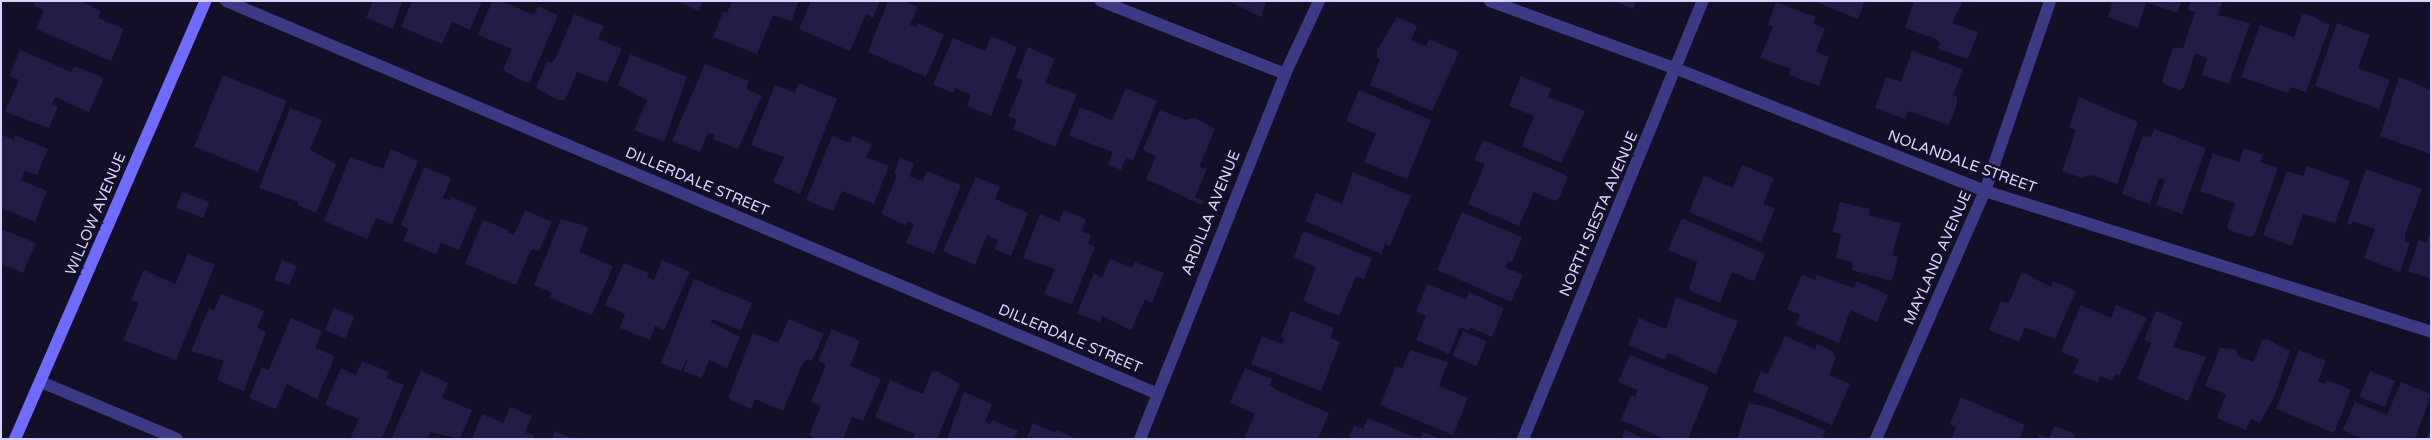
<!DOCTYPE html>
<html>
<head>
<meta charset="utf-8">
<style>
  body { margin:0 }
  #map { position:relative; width:2432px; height:440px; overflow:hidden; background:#130f26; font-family:"Varela Round",sans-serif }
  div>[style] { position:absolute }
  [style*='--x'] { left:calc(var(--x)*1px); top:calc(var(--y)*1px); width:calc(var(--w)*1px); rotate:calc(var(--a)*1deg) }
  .building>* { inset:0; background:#241b47; transform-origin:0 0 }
  .street>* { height:12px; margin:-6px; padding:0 6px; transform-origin:6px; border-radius:6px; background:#3d3a85 }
  .secondary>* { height:12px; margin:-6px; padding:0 6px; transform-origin:6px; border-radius:6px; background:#6f6bff }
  span { translate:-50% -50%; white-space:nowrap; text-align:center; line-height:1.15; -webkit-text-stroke:5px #130f26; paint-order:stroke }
  .street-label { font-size:15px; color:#d9d4ff }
  .frame { position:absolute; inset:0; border:2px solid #d9d4ff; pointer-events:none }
</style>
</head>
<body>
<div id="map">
  <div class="building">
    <div style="clip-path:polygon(35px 1px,81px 1px,101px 11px,98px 18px,124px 29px,111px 61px,36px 29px,44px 10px,33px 5px)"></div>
    <div style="clip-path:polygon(373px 1px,402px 1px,393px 29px,366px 18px)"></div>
    <div style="clip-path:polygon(412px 1px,482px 1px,470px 30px,452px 22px,442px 44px,401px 27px)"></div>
    <div style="clip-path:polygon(492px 1px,501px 1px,534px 15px,538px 6px,558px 15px,530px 82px,526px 83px,503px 70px,512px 49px,478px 35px)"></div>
    <div style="clip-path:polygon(676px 1px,703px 1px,699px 11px)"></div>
    <div style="clip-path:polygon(732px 1px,799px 1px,791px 22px,773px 15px,757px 54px,713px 37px,723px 12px,727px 13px)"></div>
    <div style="clip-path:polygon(811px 1px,848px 2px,880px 1px,873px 18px,866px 14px,850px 51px,799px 29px)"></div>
    <div style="clip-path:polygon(888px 1px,904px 1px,918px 7px,910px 25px,917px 27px,918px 23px,944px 35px,926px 77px,868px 52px)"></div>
    <div style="clip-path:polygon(1228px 1px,1266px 1px,1261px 17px)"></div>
    <div style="clip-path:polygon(1614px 1px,1636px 1px,1633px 9px)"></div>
    <div style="clip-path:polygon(1814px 1px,1865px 1px,1858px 19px)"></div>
    <div style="clip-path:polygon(1914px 1px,1963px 1px,1952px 23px,1978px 32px,1968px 59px,1938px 49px,1940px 43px,1936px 39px,1905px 28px)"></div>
    <div style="clip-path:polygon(2113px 1px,2182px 1px,2177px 13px,2146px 2px,2138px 28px,2108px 17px)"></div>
    <div style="clip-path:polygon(2191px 1px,2223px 1px,2218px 15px,2250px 23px,2229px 84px,2202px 75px,2207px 58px,2195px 53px,2184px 87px,2180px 90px,2164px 84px,2162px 80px,2173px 48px,2183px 48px,2195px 12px,2188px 10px)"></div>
    <div style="clip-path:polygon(1776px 2px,1815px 17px,1813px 24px,1825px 28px,1816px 52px,1829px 57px,1819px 86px,1789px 75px,1791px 69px,1760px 58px,1773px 27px,1768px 25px)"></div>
    <div style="clip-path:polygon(574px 14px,604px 26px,598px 39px,622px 49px,607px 83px,577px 72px,565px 100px,558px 100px,536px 88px,547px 61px,552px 63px,556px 57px)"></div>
    <div style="clip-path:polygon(2307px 14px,2330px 25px,2306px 92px,2290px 87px,2288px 93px,2241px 77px,2260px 25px,2294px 37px,2302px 15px)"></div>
    <div style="clip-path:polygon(1397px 17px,1417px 26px,1411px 40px,1426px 46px,1429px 39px,1459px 52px,1432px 111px,1370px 85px,1380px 59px,1377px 58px,1377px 50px)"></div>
    <div style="clip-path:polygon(2337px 23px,2370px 35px,2358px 68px,2390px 80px,2379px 109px,2315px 86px)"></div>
    <div style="clip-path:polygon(991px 36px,1017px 47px,991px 116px,967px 106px,971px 95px,955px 88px,954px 93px,933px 85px,953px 38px,985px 51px)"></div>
    <div style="clip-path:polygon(1028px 47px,1055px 59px,1045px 83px,1077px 94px,1055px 147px,1013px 129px,1017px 120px,1008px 116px,1021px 86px,1022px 80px,1016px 77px)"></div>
    <div style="clip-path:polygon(20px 50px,71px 72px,74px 66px,104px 78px,89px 112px,55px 97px,52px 104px,58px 106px,49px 128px,5px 112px,19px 80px,9px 76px)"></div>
    <div style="clip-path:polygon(1912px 51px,1963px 69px,1953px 95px,1957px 96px,1957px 104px,1949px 125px,1908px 111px,1905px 119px,1875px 108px,1886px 77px,1901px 82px)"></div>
    <div style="clip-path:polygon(630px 54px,687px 77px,664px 142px,634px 130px,647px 100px,618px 85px)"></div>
    <div style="clip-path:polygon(705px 64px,749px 81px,746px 89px,762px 96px,738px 149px,713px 139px,715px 135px,708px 133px,700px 152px,672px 141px)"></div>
    <div style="left:223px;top:75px;width:69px;height:77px;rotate:22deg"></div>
    <div style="clip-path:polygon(1521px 76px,1551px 89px,1548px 97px,1585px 111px,1561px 163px,1522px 146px,1534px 116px,1509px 106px)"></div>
    <div style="clip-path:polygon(2399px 77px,2431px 90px,2431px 154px,2380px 136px)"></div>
    <div style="clip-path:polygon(799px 83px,837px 99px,800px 194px,773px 182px,784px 157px,751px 145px,775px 85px,795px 93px)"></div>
    <div style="clip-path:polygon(1126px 88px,1157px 101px,1133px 160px,1126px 158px,1121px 170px,1108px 165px,1113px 152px,1069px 136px,1080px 107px,1112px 120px)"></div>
    <div style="clip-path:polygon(1359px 90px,1431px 120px,1407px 179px,1364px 162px,1376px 134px,1346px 121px)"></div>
    <div style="clip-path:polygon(2079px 97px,2138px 122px,2117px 184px,2091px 175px,2082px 178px,2062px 171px,2076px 130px,2069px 127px)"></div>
    <div style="clip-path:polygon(290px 108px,322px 120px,310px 150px,336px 164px,316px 213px,297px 205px,298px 202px,259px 188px)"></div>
    <div style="clip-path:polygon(1160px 110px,1186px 120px,1195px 118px,1215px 129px,1199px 167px,1207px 169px,1195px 197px,1204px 201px,1202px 205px,1146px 179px,1156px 156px,1143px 150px)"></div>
    <div style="clip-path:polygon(2154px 129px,2206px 148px,2182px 214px,2156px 205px,2165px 180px,2159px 178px,2150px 204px,2122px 194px,2143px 135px,2151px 137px)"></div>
    <div style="clip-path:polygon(1px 135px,14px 140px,15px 135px,48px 149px,37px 175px,25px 171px,21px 180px,47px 191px,35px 222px,1px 208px)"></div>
    <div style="clip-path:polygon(832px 136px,850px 143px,853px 136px,872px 144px,866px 157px,889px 166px,874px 204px,842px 191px,833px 211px,806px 200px)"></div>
    <div style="clip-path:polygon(1483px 140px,1566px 175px,1567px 179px,1559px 199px,1555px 201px,1534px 192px,1519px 226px,1468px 204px,1485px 164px,1474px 160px)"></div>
    <div style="clip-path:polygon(2244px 148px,2263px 155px,2260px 162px,2278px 168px,2254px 236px,2250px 237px,2229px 230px,2227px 226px,2235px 203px,2200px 191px,2213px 153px,2239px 162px)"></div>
    <div style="clip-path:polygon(391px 149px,418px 161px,392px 224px,376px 218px,367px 239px,324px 221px,350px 157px,383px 169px)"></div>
    <div style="clip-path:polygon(900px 158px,914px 164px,909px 176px,923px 181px,927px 171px,961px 185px,934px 254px,906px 243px,914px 224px,908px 221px,906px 225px,881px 214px,897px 175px,894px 174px)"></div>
    <div style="clip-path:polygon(1742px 165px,1774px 178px,1763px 204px,1775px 209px,1761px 242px,1689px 212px,1704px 176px,1733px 188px)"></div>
    <div style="clip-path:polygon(2307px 166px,2350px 181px,2335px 223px,2303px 214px,2292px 246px,2263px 235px,2287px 171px,2303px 176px)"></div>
    <div style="clip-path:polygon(424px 167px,451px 178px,443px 198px,450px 200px,451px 197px,477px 208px,459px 250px,441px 243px,436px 254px,403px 241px,408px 229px,401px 225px)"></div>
    <div style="clip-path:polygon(2366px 169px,2422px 189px,2405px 235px,2405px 242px,2410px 243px,2400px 272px,2364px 258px,2375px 229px,2353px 221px,2351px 225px,2347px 224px)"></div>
    <div style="clip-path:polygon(1353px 172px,1411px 196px,1390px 246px,1385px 244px,1381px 254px,1305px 221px,1316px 193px,1342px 204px)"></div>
    <div style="clip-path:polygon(976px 177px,1000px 187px,995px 199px,1028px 213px,1011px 256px,994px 249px,998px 240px,987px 235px,975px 265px,943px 251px)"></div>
    <div style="left:182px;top:192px;width:29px;height:17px;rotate:20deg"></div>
    <div style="clip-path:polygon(1840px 202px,1870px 209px,1869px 216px,1901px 223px,1892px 255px,1898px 257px,1892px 281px,1852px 270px,1853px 262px,1836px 258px,1841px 234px,1833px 232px)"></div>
    <div style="clip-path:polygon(525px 210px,552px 222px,539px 251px,533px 249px,529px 254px,516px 285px,465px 264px,483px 220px,509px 230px,508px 233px,514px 235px)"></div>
    <div style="clip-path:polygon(1064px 210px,1086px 219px,1082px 231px,1091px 235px,1088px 244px,1095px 247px,1072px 304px,1044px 294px,1055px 269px,1023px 258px,1040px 214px,1059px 222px)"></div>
    <div style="clip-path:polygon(1462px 212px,1522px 237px,1512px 262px,1508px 261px,1505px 267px,1523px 275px,1511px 302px,1437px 270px)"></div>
    <div style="clip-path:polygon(1682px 218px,1765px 254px,1754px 281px,1732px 272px,1720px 303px,1689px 290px,1697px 262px,1668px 250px)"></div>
    <div style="clip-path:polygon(561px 219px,586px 226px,588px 230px,579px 252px,613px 266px,592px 315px,550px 298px,552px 293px,534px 285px)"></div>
    <div style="clip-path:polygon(1px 229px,36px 243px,23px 273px,1px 264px)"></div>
    <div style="clip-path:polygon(1306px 232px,1372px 258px,1364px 279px,1356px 276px,1339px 316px,1303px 301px,1316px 267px,1294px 258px,1302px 233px)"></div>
    <div style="clip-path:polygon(2429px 235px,2431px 236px,2431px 279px,2408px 271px,2419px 240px,2426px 243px)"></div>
    <div style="clip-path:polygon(188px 254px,215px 265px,176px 360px,123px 340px,139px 303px,131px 300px,144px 270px,175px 284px)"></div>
    <div style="clip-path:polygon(1110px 259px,1132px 268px,1135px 262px,1164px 273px,1152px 303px,1145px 300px,1131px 330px,1102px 316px,1100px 322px,1077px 313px,1094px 273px,1102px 277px)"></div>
    <div style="left:282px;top:260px;width:16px;height:21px;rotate:22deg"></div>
    <div style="clip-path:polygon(662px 260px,690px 272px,664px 330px,655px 326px,650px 340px,620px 328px,625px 314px,605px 305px,624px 263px,649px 273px,647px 277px,654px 280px)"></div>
    <div style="clip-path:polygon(2022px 272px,2051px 287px,2053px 281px,2076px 291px,2055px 339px,2025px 327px,2019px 342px,1989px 330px,2001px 301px,2009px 303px)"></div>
    <div style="clip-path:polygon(1802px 275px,1815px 280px,1817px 275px,1854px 288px,1857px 281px,1888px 295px,1877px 322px,1850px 310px,1839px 343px,1796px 325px,1800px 315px,1787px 309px)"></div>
    <div style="clip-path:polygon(694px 279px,752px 303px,741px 330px,712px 319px,711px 322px,740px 337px,727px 368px,709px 360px,702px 378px,683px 371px,690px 354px,681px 371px,661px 363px)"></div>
    <div style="clip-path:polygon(1427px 284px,1466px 299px,1469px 292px,1504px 308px,1492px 337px,1471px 328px,1469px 331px,1460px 327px,1449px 354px,1416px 340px,1426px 316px,1416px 312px)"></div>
    <div style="clip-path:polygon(221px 294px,264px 311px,257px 328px,266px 332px,244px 391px,217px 380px,224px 361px,191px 351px,209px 308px,214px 310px)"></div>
    <div style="clip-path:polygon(1676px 297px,1738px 321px,1716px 374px,1668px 353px,1666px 359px,1659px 358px,1628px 345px,1639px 318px,1666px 329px)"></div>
    <div style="clip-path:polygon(2081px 305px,2111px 318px,2116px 305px,2147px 318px,2119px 376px,2116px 374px,2112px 381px,2100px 376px,2098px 383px,2073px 373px,2079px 359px,2061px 352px)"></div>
    <div style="left:334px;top:308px;width:22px;height:24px;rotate:22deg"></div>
    <div style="clip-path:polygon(1291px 311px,1334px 328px,1330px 338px,1340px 342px,1321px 391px,1251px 364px,1262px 336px,1282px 344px,1284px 338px,1281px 336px)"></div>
    <div style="clip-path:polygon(2156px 311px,2183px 322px,2173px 347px,2206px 357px,2188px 401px,2137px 379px,2151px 343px,2144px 340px)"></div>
    <div style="clip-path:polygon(291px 318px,322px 331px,315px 348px,335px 356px,317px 399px,287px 384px,276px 409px,249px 398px,262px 367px,268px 370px,271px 364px)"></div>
    <div style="clip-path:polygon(789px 319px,824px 334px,812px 361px,807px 359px,801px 367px,783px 411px,755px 399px,751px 409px,728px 398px,753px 333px,778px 343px)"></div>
    <div style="clip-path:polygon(832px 329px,860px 341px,850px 366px,881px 379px,863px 421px,852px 417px,843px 439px,817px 439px,809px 435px,821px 406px,811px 402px,824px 370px,825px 364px,818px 361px)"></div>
    <div style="left:1463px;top:331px;width:26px;height:27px;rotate:23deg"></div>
    <div style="clip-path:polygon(1785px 336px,1815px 349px,1817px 344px,1834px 352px,1833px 355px,1836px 357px,1829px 375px,1850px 384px,1832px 425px,1753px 391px,1761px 371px,1768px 374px)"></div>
    <div style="clip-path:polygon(2267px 339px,2290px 351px,2275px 395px,2260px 423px,2251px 419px,2246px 430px,2217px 418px,2226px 394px,2205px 386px,2220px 348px,2235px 349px,2238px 356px,2254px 362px,2262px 340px)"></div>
    <div style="clip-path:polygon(1410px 350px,1448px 362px,1439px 386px,1468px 398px,1453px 435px,1380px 405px,1396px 366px,1402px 369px)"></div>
    <div style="clip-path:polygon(2299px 350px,2326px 361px,2318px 381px,2325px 384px,2327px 380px,2351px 390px,2334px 433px,2276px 409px)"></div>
    <div style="clip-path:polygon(1630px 355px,1709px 387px,1688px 439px,1665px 439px,1621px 420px,1631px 395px,1635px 397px,1638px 390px,1618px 382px)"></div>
    <div style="clip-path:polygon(362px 361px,389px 372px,386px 378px,404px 385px,382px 439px,350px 439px,359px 419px,325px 405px,341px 368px,356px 375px)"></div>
    <div style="clip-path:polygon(1245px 368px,1272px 379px,1270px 385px,1276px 390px,1329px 413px,1318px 439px,1244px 439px,1255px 414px,1230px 403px)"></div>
    <div style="clip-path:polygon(421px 371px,448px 383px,442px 398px,472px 410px,460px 439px,430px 432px,427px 439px,391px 439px)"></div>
    <div style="clip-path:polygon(937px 371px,960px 384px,937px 439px,913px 439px,915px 434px,875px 417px,890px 380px,923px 394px,932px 372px)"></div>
    <div style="left:2370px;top:371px;width:27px;height:28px;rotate:22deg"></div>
    <div style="clip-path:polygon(2401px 382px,2431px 394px,2415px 439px,2363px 439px,2343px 430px,2355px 402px,2387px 415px)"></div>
    <div style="clip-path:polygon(964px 392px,992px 404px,985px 422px,991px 424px,992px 420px,1018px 431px,1014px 439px,947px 439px)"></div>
    <div style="clip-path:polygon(1961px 397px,2025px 425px,2019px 439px,1951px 439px,1956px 427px,1950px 424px)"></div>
    <div style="clip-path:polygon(1749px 403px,1768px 407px,1826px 430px,1822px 439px,1737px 439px)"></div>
    <div style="clip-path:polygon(510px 407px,532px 416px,525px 432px,534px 436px,533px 439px,472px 439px,482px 414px,503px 423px)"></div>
    <div style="clip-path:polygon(1368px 418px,1414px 437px,1420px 438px,1423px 432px,1440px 439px,1348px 439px,1354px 425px,1363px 429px)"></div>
    <div style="clip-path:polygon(1033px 423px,1056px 433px,1057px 430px,1076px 439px,1026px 439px)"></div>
    <div style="clip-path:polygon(2054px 426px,2075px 434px,2074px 439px,2038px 439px,2039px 435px,2049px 438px)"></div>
    <div style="clip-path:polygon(2431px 428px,2431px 439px,2426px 439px)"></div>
    <div style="clip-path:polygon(1625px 430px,1645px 439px,1622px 439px)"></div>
    <div style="clip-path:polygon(555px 431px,573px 439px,552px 439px)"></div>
  </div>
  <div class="street">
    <div style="--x:226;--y:1;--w:1009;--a:22.86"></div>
    <div style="--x:1101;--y:1;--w:198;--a:21.6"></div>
    <div style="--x:1490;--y:1;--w:199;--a:20"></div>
    <div style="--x:1677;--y:69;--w:331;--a:21.6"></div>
    <div style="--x:1985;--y:191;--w:468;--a:17.5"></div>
    <div style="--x:41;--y:382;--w:147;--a:22.7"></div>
    <div style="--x:1140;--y:439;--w:393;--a:-68.3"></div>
    <div style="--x:1285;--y:74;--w:81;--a:-65"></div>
    <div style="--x:1523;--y:439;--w:474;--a:-67.7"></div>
    <div style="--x:1876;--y:439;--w:271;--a:-66.3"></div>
    <div style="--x:1985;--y:191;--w:201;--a:-71.1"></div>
  </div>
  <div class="secondary">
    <div style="--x:15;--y:439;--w:477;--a:-66.5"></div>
  </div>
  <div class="street-label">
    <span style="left:1962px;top:162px;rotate:20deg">NOLANDALE STREET</span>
    <span style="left:697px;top:182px;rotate:23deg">DILLERDALE STREET</span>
    <span style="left:1211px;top:213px;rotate:-68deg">ARDILLA AVENUE</span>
    <span style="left:96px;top:214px;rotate:-67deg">WILLOW AVENUE</span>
    <span style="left:1599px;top:214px;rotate:-67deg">NORTH SIESTA AVENUE</span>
    <span style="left:1938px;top:258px;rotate:-66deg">MAYLAND AVENUE</span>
    <span style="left:1070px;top:339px;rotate:23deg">DILLERDALE STREET</span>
  </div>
  <div class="frame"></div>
</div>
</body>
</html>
